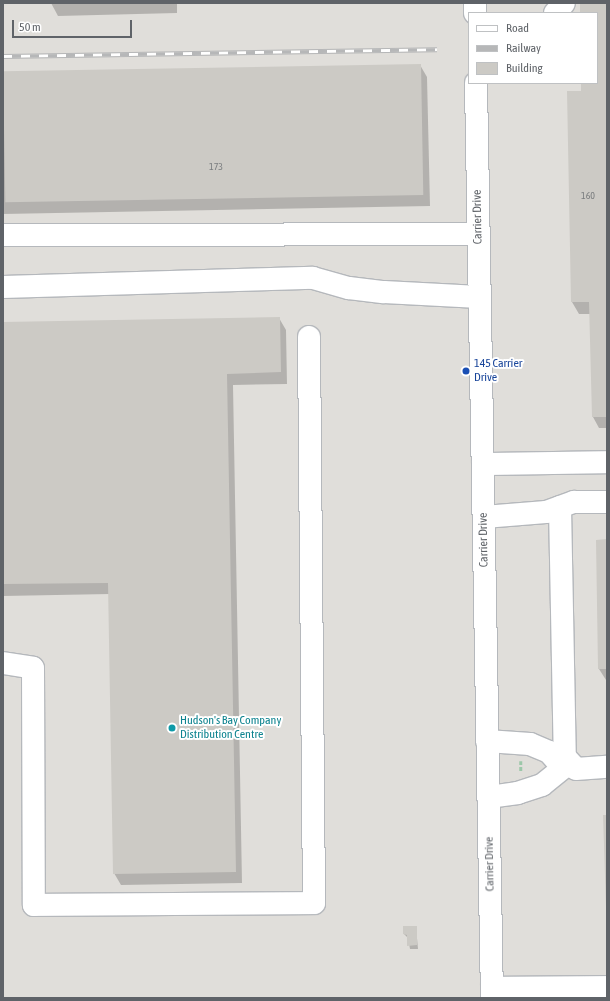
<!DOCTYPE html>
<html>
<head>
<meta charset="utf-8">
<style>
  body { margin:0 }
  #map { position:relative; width:610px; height:1001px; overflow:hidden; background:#f1efe8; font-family:"Asap Condensed",sans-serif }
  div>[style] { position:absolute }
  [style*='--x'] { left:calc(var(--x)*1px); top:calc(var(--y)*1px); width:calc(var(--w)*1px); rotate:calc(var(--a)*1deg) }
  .industrial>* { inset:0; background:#e0deda }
  .shadow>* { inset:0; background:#0003 }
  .building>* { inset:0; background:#cccac5; transform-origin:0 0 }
  .path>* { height:2.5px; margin-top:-1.25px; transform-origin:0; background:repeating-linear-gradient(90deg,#9cc7a9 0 4px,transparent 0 6px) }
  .roads { filter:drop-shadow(1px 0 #b5b8bc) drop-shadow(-1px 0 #b5b8bc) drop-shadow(0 1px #b5b8bc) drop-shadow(0 -1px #b5b8bc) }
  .minor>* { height:22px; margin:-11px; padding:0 11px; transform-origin:11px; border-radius:11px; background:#fff }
  .rail>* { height:4.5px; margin-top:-2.25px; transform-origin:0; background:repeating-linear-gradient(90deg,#fff 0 9px,#b6b7b8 0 18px); box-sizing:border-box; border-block:1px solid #b6b7b8 }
  .dots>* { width:11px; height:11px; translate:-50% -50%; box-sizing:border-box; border:2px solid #fff; border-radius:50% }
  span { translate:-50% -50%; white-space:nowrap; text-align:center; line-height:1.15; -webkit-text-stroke:4px #fff; paint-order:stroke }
  .number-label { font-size:10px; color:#7a7d7f }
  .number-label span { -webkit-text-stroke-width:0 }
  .street-label { font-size:12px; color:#5f6368 }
  .transit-label { font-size:12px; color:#164399 }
  .left { translate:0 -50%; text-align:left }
  .culture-label { font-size:12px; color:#0d838f }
  .frame { position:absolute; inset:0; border:4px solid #5f6368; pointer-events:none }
  .legend { position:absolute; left:468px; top:12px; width:130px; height:72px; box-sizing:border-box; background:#fff; border:1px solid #bfc1c3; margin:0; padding:5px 7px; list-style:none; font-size:12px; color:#5f6368 }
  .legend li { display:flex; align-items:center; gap:8px; height:20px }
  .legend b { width:20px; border:1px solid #bfc1c3 }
  .scale { position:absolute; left:12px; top:20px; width:120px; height:18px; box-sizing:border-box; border:2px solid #5f6368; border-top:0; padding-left:5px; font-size:12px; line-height:14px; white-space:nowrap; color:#5f6368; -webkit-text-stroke:3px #fff; paint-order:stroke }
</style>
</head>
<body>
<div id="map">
  <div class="industrial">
    <div style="clip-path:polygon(evenodd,3px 3px,607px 3px,607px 998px,3px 998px,3px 3px,469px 13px,597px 13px,597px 83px,469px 83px,469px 13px)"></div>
  </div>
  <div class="shadow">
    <div style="clip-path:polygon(51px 3px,177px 3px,177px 13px,58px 16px)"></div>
    <div style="clip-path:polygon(581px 3px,607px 3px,607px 428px,599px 428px,593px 417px,591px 314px,579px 314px,572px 302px,582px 83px,597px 83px,597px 13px,581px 13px)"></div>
    <div style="clip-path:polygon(420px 65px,427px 77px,430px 206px,3px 214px,3px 73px)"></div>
    <div style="clip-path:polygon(279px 318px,286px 330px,287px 384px,233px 385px,242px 883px,121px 885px,114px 873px,110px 594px,3px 596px,3px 323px)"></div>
    <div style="clip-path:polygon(607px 540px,607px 680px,606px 680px,599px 669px)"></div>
    <div style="clip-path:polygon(416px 927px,418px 949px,410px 949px,408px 938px,404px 934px)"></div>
  </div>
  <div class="building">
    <div style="clip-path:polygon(580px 3px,607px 3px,607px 417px,592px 417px,589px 302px,571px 302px,567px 91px,581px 91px,581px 83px,597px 83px,597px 13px,580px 13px)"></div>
    <div style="left:421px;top:64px;width:131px;height:418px;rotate:89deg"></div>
    <div style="clip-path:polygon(280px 317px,281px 372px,227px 374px,236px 872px,113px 874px,108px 583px,3px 584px,3px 322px)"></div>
    <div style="clip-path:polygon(607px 539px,607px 669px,598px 669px,596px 540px)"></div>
    <div style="clip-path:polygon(603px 815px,607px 815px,607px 907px,606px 907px)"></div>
    <div style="clip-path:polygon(403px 926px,417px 926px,417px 945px,407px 946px,407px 935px,403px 934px)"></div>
  </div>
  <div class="path">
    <div style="--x:521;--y:761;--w:11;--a:90"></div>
  </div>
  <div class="roads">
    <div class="minor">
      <div style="--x:475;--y:3;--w:10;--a:90"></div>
      <div style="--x:555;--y:13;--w:13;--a:-48"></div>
      <div style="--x:476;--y:83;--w:915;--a:89"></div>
      <div style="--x:3;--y:235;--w:475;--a:-0.1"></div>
      <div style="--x:3;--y:287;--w:310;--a:-1.7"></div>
      <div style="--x:313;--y:278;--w:37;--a:16"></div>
      <div style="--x:349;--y:288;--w:35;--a:7"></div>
      <div style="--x:384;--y:292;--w:95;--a:3"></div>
      <div style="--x:483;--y:464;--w:124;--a:-0.9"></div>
      <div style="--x:560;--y:507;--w:250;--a:88.9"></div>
      <div style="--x:565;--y:757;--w:16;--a:47"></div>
      <div style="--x:576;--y:769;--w:31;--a:-4"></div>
      <div style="--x:484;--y:517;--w:62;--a:-4.6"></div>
      <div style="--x:546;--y:512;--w:30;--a:-20"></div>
      <div style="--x:574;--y:502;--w:33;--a:0"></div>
      <div style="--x:3;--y:663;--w:30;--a:9"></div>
      <div style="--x:33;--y:668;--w:237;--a:89.8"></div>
      <div style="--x:34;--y:905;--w:280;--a:-0.4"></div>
      <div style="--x:314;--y:903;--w:566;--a:-90.51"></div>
      <div style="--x:487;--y:741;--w:43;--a:4"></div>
      <div style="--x:530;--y:744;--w:21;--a:23"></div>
      <div style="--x:549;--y:752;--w:21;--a:49"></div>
      <div style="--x:563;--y:768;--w:27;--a:141"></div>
      <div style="--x:542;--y:785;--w:25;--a:162"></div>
      <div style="--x:518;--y:793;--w:30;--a:172"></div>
      <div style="--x:492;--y:988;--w:115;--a:-0.5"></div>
    </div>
  </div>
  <div class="rail">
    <div style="--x:3;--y:56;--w:434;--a:-0.9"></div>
  </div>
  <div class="dots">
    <div style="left:466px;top:371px;background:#1a4fb4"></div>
    <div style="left:172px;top:728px;background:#0f9aa8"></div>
  </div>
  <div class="number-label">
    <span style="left:216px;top:167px">173</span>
    <span style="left:588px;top:196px">160</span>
  </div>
  <div class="street-label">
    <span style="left:478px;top:217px;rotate:-91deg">Carrier Drive</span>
    <span style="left:484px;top:540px;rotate:-91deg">Carrier Drive</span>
    <span style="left:490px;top:864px;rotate:-91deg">Carrier Drive</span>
  </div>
  <div class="transit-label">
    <span class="left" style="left:474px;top:371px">145 Carrier<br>Drive</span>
  </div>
  <div class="culture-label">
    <span class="left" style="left:180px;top:728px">Hudson's Bay Company<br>Distribution Centre</span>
  </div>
  <div class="frame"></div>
  <ul class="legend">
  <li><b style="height:5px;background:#fff"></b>Road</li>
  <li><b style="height:5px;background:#b6b7b8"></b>Railway</li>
  <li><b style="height:11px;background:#cccac5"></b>Building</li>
  </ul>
  <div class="scale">50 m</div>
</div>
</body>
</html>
